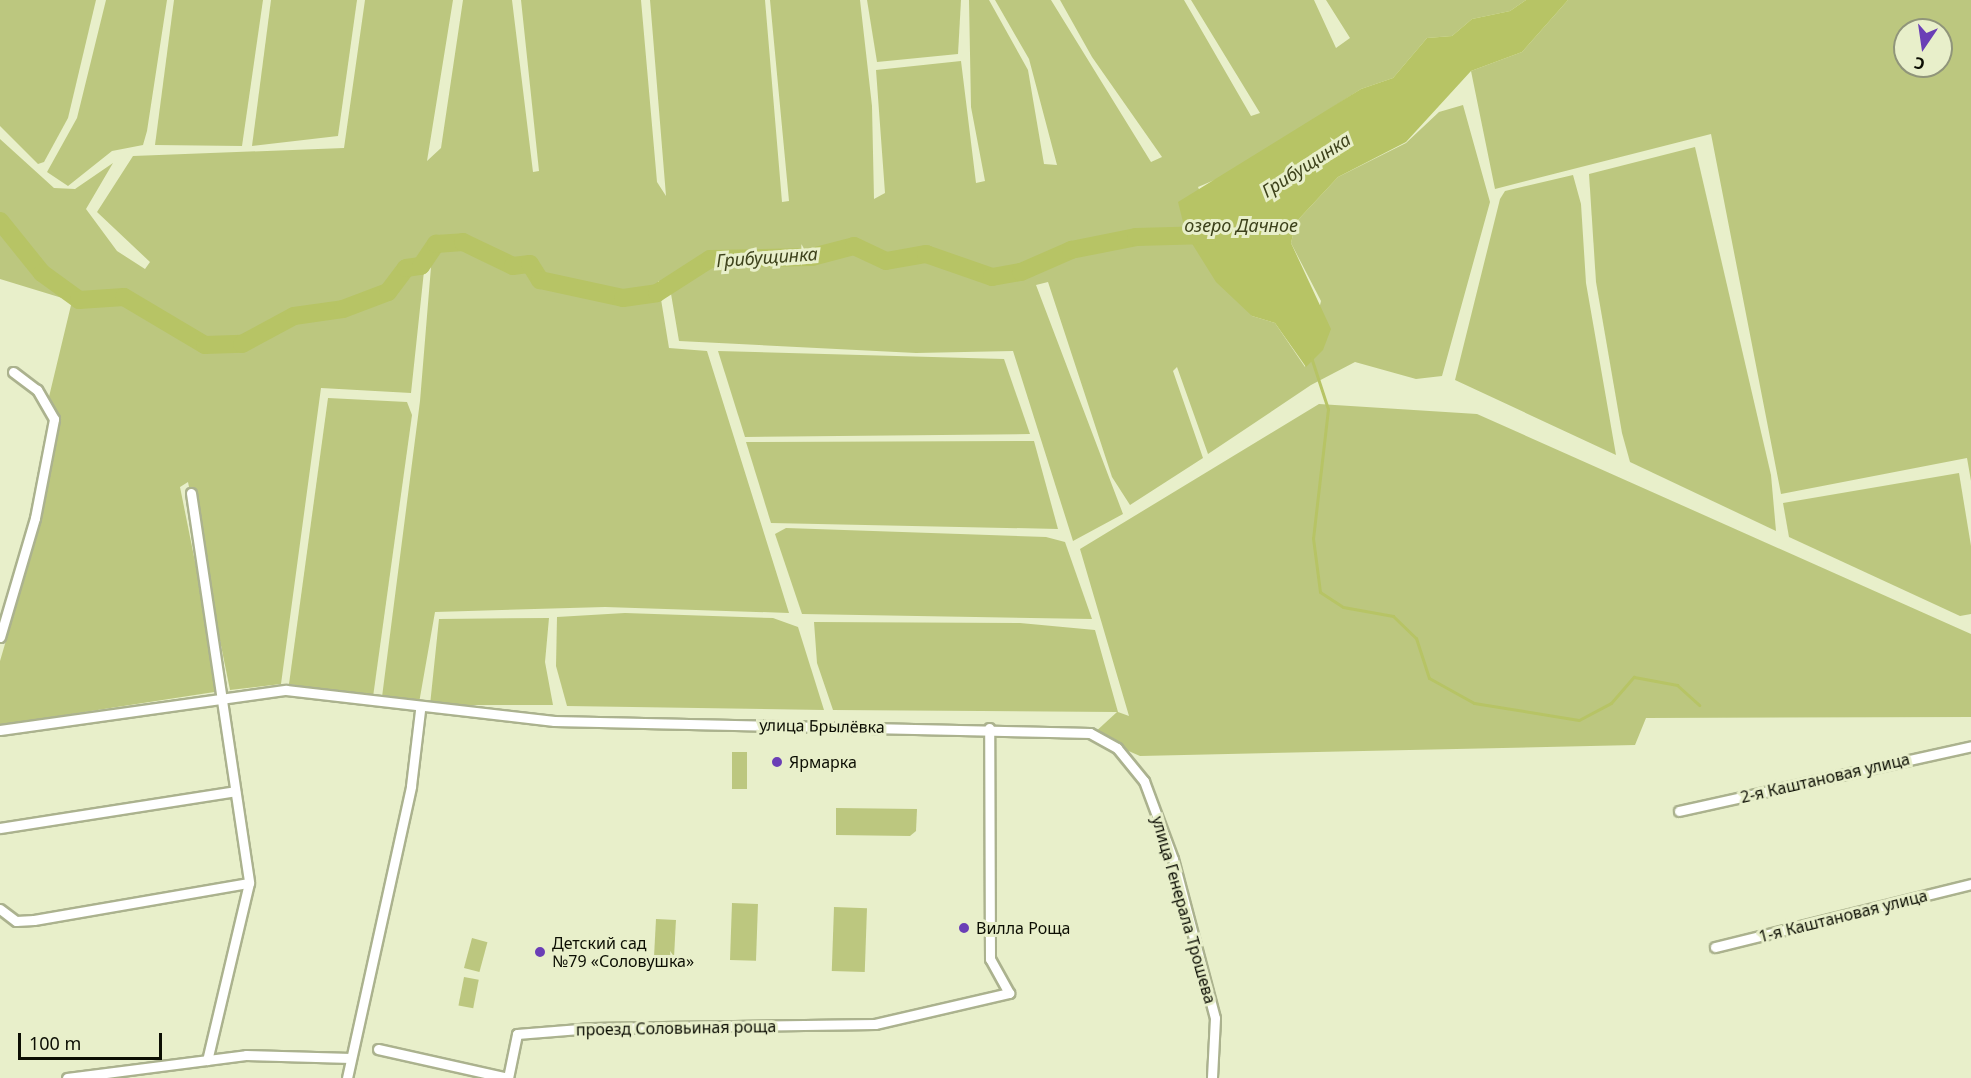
<!DOCTYPE html>
<html>
<head>
<meta charset="utf-8">
<style>
  body { margin:0 }
  #map { position:relative; width:1971px; height:1078px; overflow:hidden; background:#e8efca; font-family:"Noto Sans",sans-serif }
  div>[style] { position:absolute }
  [style*='--x'] { left:calc(var(--x)*1px); top:calc(var(--y)*1px); width:calc(var(--w)*1px); rotate:calc(var(--a)*1deg) }
  .green>* { inset:0; background:#bcc77f; transform-origin:0 0 }
  .water>* { inset:0; background:#b7c465 }
  .stream>* { height:3px; margin:-1.5px; padding:0 1.5px; transform-origin:1.5px; border-radius:1.5px; background:#b7c465 }
  .river>* { height:18px; margin:-9px; padding:0 9px; transform-origin:9px; border-radius:9px; background:#b7c465 }
  .roads { filter:drop-shadow(2px 0 #abb28e) drop-shadow(-2px 0 #abb28e) drop-shadow(0 2px #abb28e) drop-shadow(0 -2px #abb28e) }
  .minor>* { height:9px; margin:-4.5px; padding:0 4.5px; transform-origin:4.5px; border-radius:4.5px; background:#fff }
  .dots>* { width:16px; height:16px; translate:-50% -50%; box-sizing:border-box; border:3px solid #e8efca; border-radius:50% }
  span { translate:-50% -50%; white-space:nowrap; text-align:center; line-height:1.15; -webkit-text-stroke:6px #e8efca; paint-order:stroke }
  .street-label { font-size:16px; color:#0c0e03 }
  .poi-label { font-size:16px; color:#0c0e03 }
  .left { translate:0 -50%; text-align:left }
  .water-label { font-size:18px; color:#3d421b; font-style:italic }
  .north { position:absolute; left:1893px; top:18px; width:60px; height:60px; box-sizing:border-box; background:#e8efca; border:2px solid #90957a; border-radius:50%; rotate:193deg; font-size:16px; font-weight:700; line-height:24px; text-align:center; color:#0c0e03 }
  .north::after { content:''; display:block; margin:auto; width:21px; height:27px; background:#6a3eb6; clip-path:polygon(50% 0,100% 100%,50% 72%,0 100%) }
  .scale { position:absolute; left:18px; top:1033px; width:144px; height:27px; box-sizing:border-box; border:3px solid #0c0e03; border-top:0; padding-left:8px; font-size:18px; line-height:21px; white-space:nowrap; color:#0c0e03; -webkit-text-stroke:4px #e8efca; paint-order:stroke }
</style>
</head>
<body>
<div id="map">
  <div class="green">
    <div style="clip-path:polygon(0 0,96px 0,68px 118px,44px 162px,38px 164px,0 126px)"></div>
    <div style="clip-path:polygon(106px 0,167px 0,147px 131px,143px 145px,112px 151px,68px 186px,47px 172px,77px 118px)"></div>
    <div style="clip-path:polygon(174px 0,263px 0,242px 146px,155px 145px)"></div>
    <div style="clip-path:polygon(271px 0,357px 0,338px 136px,252px 146px)"></div>
    <div style="clip-path:polygon(365px 0,453px 0,427px 161px,441px 148px,463px 0,512px 0,533px 172px,539px 171px,521px 0,641px 0,657px 182px,666px 196px,650px 0,765px 0,782px 202px,789px 201px,770px 0,860px 0,872px 106px,874px 199px,885px 193px,876px 70px,961px 61px,976px 183px,985px 181px,971px 107px,969px 0,989px 0,1028px 70px,1044px 164px,1057px 165px,1029px 59px,995px 0,1051px 0,1151px 162px,1162px 157px,1092px 57px,1060px 0,1184px 0,1251px 116px,1260px 113px,1191px 0,1314px 0,1336px 48px,1350px 38px,1326px 0,1526px 0,1510px 11px,1472px 19px,1452px 36px,1427px 38px,1393px 78px,1361px 89px,1231px 173px,1198px 187px,1252px 316px,1275px 323px,1305px 367px,1321px 301px,1291px 243px,1296px 222px,1338px 177px,1406px 143px,1439px 112px,1463px 105px,1490px 202px,1442px 376px,1416px 379px,1355px 362px,1311px 385px,1208px 454px,1177px 367px,1173px 371px,1203px 458px,1130px 505px,1112px 477px,1048px 282px,1036px 285px,1123px 514px,1073px 541px,1013px 351px,916px 353px,679px 341px,669px 282px,658px 281px,669px 348px,707px 351px,789px 613px,605px 607px,435px 612px,419px 703px,382px 697px,420px 401px,431px 267px,424px 271px,411px 393px,321px 388px,281px 684px,230px 690px,188px 482px,180px 487px,221px 691px,0 725px,0 661px,41px 521px,61px 420px,48px 401px,72px 301px,0 279px,0 139px,54px 188px,75px 189px,113px 163px,86px 209px,117px 251px,145px 269px,150px 262px,97px 212px,133px 156px,344px 148px)"></div>
    <div style="clip-path:polygon(867px 0,961px 0,958px 54px,877px 62px)"></div>
    <div style="clip-path:polygon(evenodd,1568px 0,1971px 0,1971px 481px,1967px 458px,1781px 494px,1711px 134px,1495px 189px,1471px 71px,1522px 52px,1568px 0,1905px 30px,1941px 30px,1941px 66px,1905px 66px,1905px 30px)"></div>
    <div style="clip-path:polygon(1695px 147px,1771px 475px,1776px 531px,1630px 462px,1622px 433px,1596px 282px,1589px 174px)"></div>
    <div style="clip-path:polygon(1573px 175px,1581px 204px,1586px 283px,1616px 455px,1455px 380px,1500px 199px,1505px 191px)"></div>
    <div style="clip-path:polygon(718px 351px,1004px 359px,1030px 434px,745px 437px)"></div>
    <div style="clip-path:polygon(328px 398px,407px 402px,412px 415px,373px 697px,289px 684px)"></div>
    <div style="clip-path:polygon(1319px 404px,1477px 414px,1971px 634px,1971px 717px,1646px 718px,1635px 745px,1140px 756px,1092px 735px,1117px 712px,833px 710px,817px 663px,814px 622px,1020px 623px,1095px 630px,1118px 712px,1129px 716px,1080px 549px)"></div>
    <div style="clip-path:polygon(1034px 441px,1058px 529px,771px 523px,746px 442px)"></div>
    <div style="clip-path:polygon(1959px 473px,1971px 546px,1971px 614px,1960px 616px,1789px 537px,1783px 503px)"></div>
    <div style="clip-path:polygon(786px 528px,1046px 537px,1065px 542px,1092px 619px,802px 614px,775px 534px)"></div>
    <div style="clip-path:polygon(625px 613px,773px 618px,798px 627px,824px 710px,567px 706px,556px 666px,557px 617px)"></div>
    <div style="clip-path:polygon(549px 618px,545px 662px,553px 705px,430px 705px,439px 619px)"></div>
    <div style="left:732px;top:752px;width:15px;height:37px"></div>
    <div style="clip-path:polygon(836px 808px,917px 809px,916px 831px,910px 836px,836px 835px)"></div>
    <div style="left:732px;top:903px;width:26px;height:57px;rotate:2deg"></div>
    <div style="left:834px;top:907px;width:33px;height:64px;rotate:2deg"></div>
    <div style="left:656px;top:919px;width:20px;height:49px;rotate:3deg"></div>
    <div style="left:472px;top:938px;width:16px;height:31px;rotate:15deg"></div>
    <div style="left:464px;top:977px;width:15px;height:29px;rotate:11deg"></div>
  </div>
  <div class="water">
    <div style="clip-path:polygon(1526px 0,1568px 0,1522px 52px,1471px 71px,1406px 142px,1338px 177px,1296px 222px,1291px 243px,1331px 329px,1323px 350px,1306px 367px,1275px 323px,1252px 316px,1216px 282px,1186px 234px,1178px 202px,1361px 89px,1393px 78px,1427px 38px,1452px 36px,1472px 19px,1510px 11px)"></div>
  </div>
  <div class="stream">
    <div style="--x:1311;--y:357;--w:55;--a:71.9"></div>
    <div style="--x:1328;--y:409;--w:130;--a:96.6"></div>
    <div style="--x:1313;--y:538;--w:54;--a:82.6"></div>
    <div style="--x:1320;--y:592;--w:27;--a:33"></div>
    <div style="--x:1343;--y:607;--w:51;--a:10.2"></div>
    <div style="--x:1393;--y:616;--w:32;--a:44"></div>
    <div style="--x:1416;--y:638;--w:42;--a:72"></div>
    <div style="--x:1429;--y:678;--w:51;--a:29.1"></div>
    <div style="--x:1474;--y:703;--w:106;--a:9.2"></div>
    <div style="--x:1579;--y:720;--w:36;--a:-28"></div>
    <div style="--x:1611;--y:703;--w:35;--a:-49"></div>
    <div style="--x:1634;--y:677;--w:44;--a:10.5"></div>
    <div style="--x:1677;--y:685;--w:30;--a:42"></div>
  </div>
  <div class="river">
    <div style="--x:0;--y:221;--w:67;--a:51.1"></div>
    <div style="--x:42;--y:273;--w:46;--a:36.1"></div>
    <div style="--x:79;--y:300;--w:45;--a:-3.8"></div>
    <div style="--x:124;--y:297;--w:94;--a:30.7"></div>
    <div style="--x:205;--y:345;--w:37;--a:-2"></div>
    <div style="--x:242;--y:344;--w:59;--a:-28.3"></div>
    <div style="--x:294;--y:316;--w:49;--a:-8.1"></div>
    <div style="--x:343;--y:309;--w:48;--a:-20.7"></div>
    <div style="--x:388;--y:292;--w:30;--a:-53"></div>
    <div style="--x:406;--y:268;--w:15;--a:-8"></div>
    <div style="--x:421;--y:266;--w:27;--a:-56"></div>
    <div style="--x:436;--y:244;--w:27;--a:-4"></div>
    <div style="--x:463;--y:242;--w:55;--a:25.6"></div>
    <div style="--x:513;--y:266;--w:17;--a:-7"></div>
    <div style="--x:530;--y:264;--w:19;--a:58"></div>
    <div style="--x:540;--y:280;--w:85;--a:12.2"></div>
    <div style="--x:623;--y:298;--w:34;--a:-8"></div>
    <div style="--x:657;--y:293;--w:63;--a:-32.7"></div>
    <div style="--x:710;--y:259;--w:102;--a:-1.1"></div>
    <div style="--x:812;--y:257;--w:43;--a:-14.7"></div>
    <div style="--x:854;--y:246;--w:35;--a:25"></div>
    <div style="--x:886;--y:261;--w:41;--a:-9.9"></div>
    <div style="--x:926;--y:254;--w:70;--a:19.2"></div>
    <div style="--x:992;--y:277;--w:29;--a:-10"></div>
    <div style="--x:1021;--y:272;--w:55;--a:-23.7"></div>
    <div style="--x:1071;--y:250;--w:66;--a:-11.3"></div>
    <div style="--x:1136;--y:237;--w:73;--a:-1.6"></div>
  </div>
  <div class="roads">
    <div class="minor">
      <div style="--x:191;--y:493;--w:394;--a:81.5"></div>
      <div style="--x:249;--y:883;--w:182;--a:103.3"></div>
      <div style="--x:0;--y:637;--w:124;--a:-73.6"></div>
      <div style="--x:35;--y:518;--w:101;--a:-79.1"></div>
      <div style="--x:54;--y:419;--w:34;--a:-120"></div>
      <div style="--x:37;--y:390;--w:30;--a:-143"></div>
      <div style="--x:0;--y:730;--w:289;--a:-8"></div>
      <div style="--x:286;--y:690;--w:270;--a:6.6"></div>
      <div style="--x:554;--y:721;--w:536;--a:1.28"></div>
      <div style="--x:1090;--y:733;--w:31;--a:29"></div>
      <div style="--x:1117;--y:748;--w:43;--a:50.7"></div>
      <div style="--x:1144;--y:781;--w:83;--a:69.6"></div>
      <div style="--x:1173;--y:859;--w:164;--a:75.2"></div>
      <div style="--x:1215;--y:1018;--w:60;--a:92.9"></div>
      <div style="--x:1679;--y:811;--w:299;--a:-12.5"></div>
      <div style="--x:0;--y:828;--w:238;--a:-8.9"></div>
      <div style="--x:0;--y:909;--w:20;--a:37"></div>
      <div style="--x:16;--y:921;--w:18;--a:-3"></div>
      <div style="--x:34;--y:920;--w:218;--a:-9.8"></div>
      <div style="--x:1715;--y:947;--w:264;--a:-13.8"></div>
      <div style="--x:378;--y:1049;--w:133;--a:12.6"></div>
      <div style="--x:508;--y:1078;--w:45;--a:-78.4"></div>
      <div style="--x:517;--y:1034;--w:75;--a:-4.6"></div>
      <div style="--x:592;--y:1028;--w:283;--a:-0.8"></div>
      <div style="--x:875;--y:1024;--w:138;--a:-13"></div>
      <div style="--x:1009;--y:993;--w:39;--a:-119"></div>
      <div style="--x:990;--y:959;--w:231;--a:-90.2"></div>
      <div style="--x:67;--y:1078;--w:180;--a:-7.3"></div>
      <div style="--x:246;--y:1055;--w:105;--a:1.6"></div>
      <div style="--x:347;--y:1078;--w:299;--a:-77.6"></div>
      <div style="--x:411;--y:786;--w:77;--a:-83.2"></div>
    </div>
  </div>
  <div class="dots">
    <div style="left:777px;top:762px;background:#6a3eb6"></div>
    <div style="left:964px;top:928px;background:#6a3eb6"></div>
    <div style="left:540px;top:952px;background:#6a3eb6"></div>
  </div>
  <div class="street-label">
    <span style="left:822px;top:726px;rotate:1deg">улица Брылёвка</span>
    <span style="left:1825px;top:778px;rotate:-13deg">2-я Каштановая улица</span>
    <span style="left:1184px;top:910px;rotate:74deg">улица Генерала Трошева</span>
    <span style="left:1843px;top:916px;rotate:-14deg">1-я Каштановая улица</span>
    <span style="left:676px;top:1028px;rotate:-1deg">проезд Соловьиная роща</span>
  </div>
  <div class="poi-label">
    <span class="left" style="left:789px;top:762px">Ярмарка</span>
    <span class="left" style="left:976px;top:928px">Вилла Роща</span>
    <span class="left" style="left:552px;top:952px">Детский сад<br>№79 «Соловушка»</span>
  </div>
  <div class="water-label">
    <span style="left:1306px;top:165px;rotate:-33deg">Грибущинка</span>
    <span style="left:1241px;top:225px">озеро Дачное</span>
    <span style="left:767px;top:257px;rotate:-4deg">Грибущинка</span>
  </div>
  <div class="north">С</div>
  <div class="scale">100 m</div>
</div>
</body>
</html>
